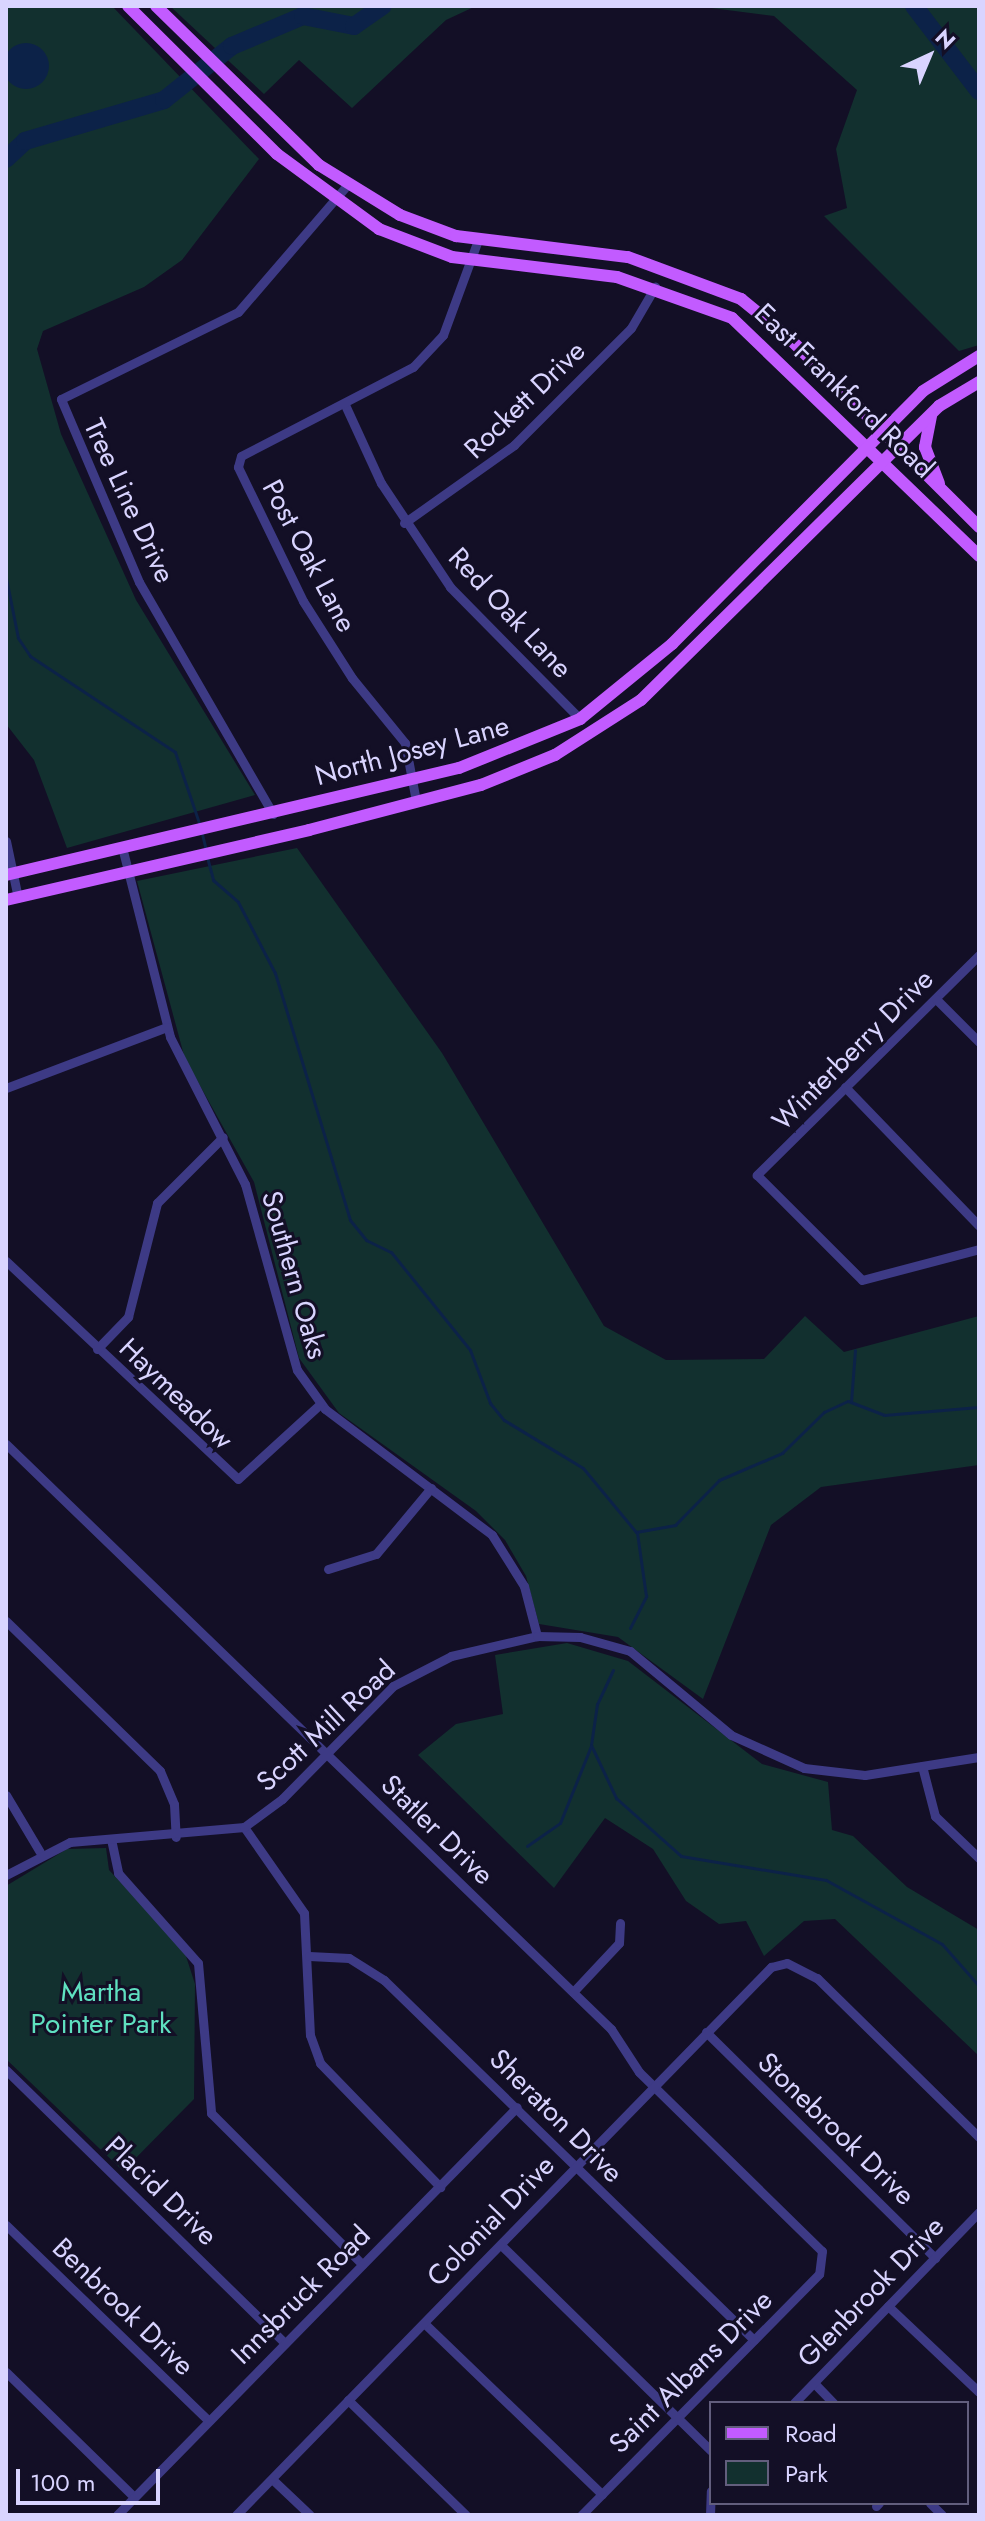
<!DOCTYPE html>
<html>
<head>
<meta charset="utf-8">
<style>
  body { margin:0 }
  #map { position:relative; width:985px; height:2521px; overflow:hidden; background:#130f26; font-family:Jost,sans-serif }
  div>[style] { position:absolute }
  [style*='--x'] { left:calc(var(--x)*1px); top:calc(var(--y)*1px); width:calc(var(--w)*1px); rotate:calc(var(--a)*1deg) }
  .green>* { inset:0; background:#12302f }
  .water>* { inset:0; background:#0c2248 }
  .round { border-radius:50% }
  .stream>* { height:3px; margin:-1.5px; padding:0 1.5px; transform-origin:1.5px; border-radius:1.5px; background:#0c2248 }
  .river>* { height:18px; margin:-9px; padding:0 9px; transform-origin:9px; border-radius:9px; background:#0c2248 }
  .minor>* { height:9px; margin:-4.5px; padding:0 4.5px; transform-origin:4.5px; border-radius:4.5px; background:#3d3a85 }
  .major>* { height:12px; margin:-6px; padding:0 6px; transform-origin:6px; border-radius:6px; background:#c25bff }
  span { translate:-50% -50%; white-space:nowrap; text-align:center; line-height:1.15; -webkit-text-stroke:6px #130f26; paint-order:stroke }
  .street-label { font-size:28px; color:#d9d4ff }
  .park-label { font-size:28px; color:#5fe0c0 }
  .frame { position:absolute; inset:0; border:8px solid #d9d4ff; pointer-events:none }
  .legend { position:absolute; left:709px; top:2401px; width:260px; height:104px; box-sizing:border-box; background:#130f26; border:2px solid #625e7d; margin:0; padding:10px 14px; list-style:none; font-size:24px; color:#d9d4ff }
  .legend li { display:flex; align-items:center; gap:16px; height:40px }
  .legend b { width:40px; border:2px solid #625e7d }
  .north { position:absolute; left:889px; top:16px; width:80px; height:80px; -webkit-text-stroke:6px #130f26; paint-order:stroke; rotate:44deg; font-size:22px; font-weight:700; line-height:32px; text-align:center; color:#d9d4ff }
  .north::after { content:''; display:block; margin:auto; width:28px; height:36px; background:#d9d4ff; clip-path:polygon(50% 0,100% 100%,50% 72%,0 100%) }
  .scale { position:absolute; left:16px; top:2469px; width:144px; height:36px; box-sizing:border-box; border:4px solid #d9d4ff; border-top:0; padding-left:10px; font-size:24px; line-height:28px; white-space:nowrap; color:#d9d4ff; -webkit-text-stroke:6px #130f26; paint-order:stroke }
</style>
</head>
<body>
<div id="map">
  <div class="green">
    <div style="clip-path:polygon(6px 6px,112px 6px,259px 159px,182px 260px,144px 287px,43px 331px,37px 349px,61px 434px,136px 600px,255px 795px,67px 848px,34px 760px,6px 724px)"></div>
    <div style="clip-path:polygon(170px 6px,476px 6px,446px 20px,352px 108px,299px 60px,264px 94px)"></div>
    <div style="clip-path:polygon(696px 6px,979px 6px,979px 345px,959px 351px,824px 216px,847px 208px,836px 149px,857px 90px,774px 16px)"></div>
    <div style="clip-path:polygon(297px 848px,442px 1053px,604px 1326px,666px 1360px,764px 1359px,805px 1316px,844px 1352px,979px 1316px,979px 1465px,821px 1487px,771px 1525px,703px 1699px,618px 1637px,539px 1624px,526px 1576px,505px 1540px,476px 1511px,339px 1413px,299px 1358px,254px 1182px,185px 1059px,137px 881px)"></div>
    <div style="clip-path:polygon(567px 1643px,628px 1661px,762px 1764px,828px 1782px,832px 1830px,853px 1836px,907px 1887px,979px 1930px,979px 2056px,835px 1919px,804px 1921px,764px 1956px,746px 1921px,719px 1924px,686px 1901px,653px 1849px,605px 1818px,554px 1888px,418px 1755px,456px 1724px,503px 1714px,495px 1655px)"></div>
    <div style="clip-path:polygon(106px 1848px,109px 1870px,184px 1950px,195px 1984px,194px 2099px,123px 2171px,6px 2059px,6px 1886px,67px 1849px)"></div>
  </div>
  <div class="water">
    <div class="round" style="left:3px;top:43px;width:46px;height:46px"></div>
  </div>
  <div class="stream">
    <div style="--x:6;--y:578;--w:61;--a:78.7"></div>
    <div style="--x:18;--y:638;--w:22;--a:56"></div>
    <div style="--x:30;--y:656;--w:174;--a:33.5"></div>
    <div style="--x:175;--y:752;--w:78;--a:71.3"></div>
    <div style="--x:202;--y:834;--w:16;--a:76"></div>
    <div style="--x:207;--y:857;--w:24;--a:75"></div>
    <div style="--x:213;--y:880;--w:33;--a:41"></div>
    <div style="--x:238;--y:902;--w:80;--a:62.5"></div>
    <div style="--x:275;--y:973;--w:258;--a:73.1"></div>
    <div style="--x:350;--y:1220;--w:26;--a:51"></div>
    <div style="--x:366;--y:1240;--w:28;--a:26"></div>
    <div style="--x:391;--y:1252;--w:126;--a:51.1"></div>
    <div style="--x:470;--y:1350;--w:57;--a:69.3"></div>
    <div style="--x:490;--y:1403;--w:22;--a:51"></div>
    <div style="--x:504;--y:1420;--w:92;--a:31.3"></div>
    <div style="--x:583;--y:1468;--w:83;--a:50.4"></div>
    <div style="--x:636;--y:1532;--w:40;--a:-10"></div>
    <div style="--x:675;--y:1525;--w:63;--a:-45.6"></div>
    <div style="--x:719;--y:1480;--w:69;--a:-23.2"></div>
    <div style="--x:782;--y:1453;--w:59;--a:-44.3"></div>
    <div style="--x:824;--y:1412;--w:26;--a:-25"></div>
    <div style="--x:848;--y:1401;--w:39;--a:21"></div>
    <div style="--x:884;--y:1415;--w:95;--a:-4.8"></div>
    <div style="--x:851;--y:1402;--w:52;--a:-85.6"></div>
    <div style="--x:630;--y:1628;--w:36;--a:-63"></div>
    <div style="--x:646;--y:1596;--w:64;--a:-98.1"></div>
    <div style="--x:613;--y:1670;--w:38;--a:115"></div>
    <div style="--x:597;--y:1704;--w:41;--a:98.3"></div>
    <div style="--x:591;--y:1745;--w:59;--a:64.7"></div>
    <div style="--x:616;--y:1798;--w:87;--a:41.7"></div>
    <div style="--x:681;--y:1856;--w:147;--a:9.4"></div>
    <div style="--x:826;--y:1880;--w:132;--a:28.9"></div>
    <div style="--x:942;--y:1944;--w:56;--a:48.6"></div>
    <div style="--x:527;--y:1846;--w:40;--a:-34.9"></div>
    <div style="--x:560;--y:1823;--w:83;--a:-68.1"></div>
  </div>
  <div class="river">
    <div style="--x:914;--y:6;--w:107;--a:52.6"></div>
    <div style="--x:6;--y:159;--w:26;--a:-43"></div>
    <div style="--x:25;--y:141;--w:145;--a:-16.4"></div>
    <div style="--x:164;--y:100;--w:87;--a:-38.5"></div>
    <div style="--x:232;--y:46;--w:77;--a:-22.9"></div>
    <div style="--x:303;--y:16;--w:52;--a:11.1"></div>
    <div style="--x:354;--y:26;--w:35;--a:-35"></div>
  </div>
  <div class="minor">
    <div style="--x:346;--y:407;--w:84;--a:65.3"></div>
    <div style="--x:381;--y:483;--w:125;--a:56.4"></div>
    <div style="--x:450;--y:587;--w:185;--a:45.4"></div>
    <div style="--x:404;--y:523;--w:135;--a:-35.3"></div>
    <div style="--x:514;--y:445;--w:165;--a:-45"></div>
    <div style="--x:631;--y:328;--w:48;--a:-59.7"></div>
    <div style="--x:416;--y:801;--w:59;--a:-100.7"></div>
    <div style="--x:405;--y:743;--w:84;--a:-129.2"></div>
    <div style="--x:352;--y:678;--w:91;--a:-122.5"></div>
    <div style="--x:303;--y:601;--w:149;--a:-115.9"></div>
    <div style="--x:238;--y:467;--w:11;--a:-75"></div>
    <div style="--x:241;--y:456;--w:194;--a:-27.4"></div>
    <div style="--x:413;--y:367;--w:44;--a:-46.8"></div>
    <div style="--x:443;--y:335;--w:101;--a:-69.8"></div>
    <div style="--x:273;--y:814;--w:268;--a:-120"></div>
    <div style="--x:139;--y:582;--w:199;--a:-113.1"></div>
    <div style="--x:61;--y:399;--w:197;--a:-26.2"></div>
    <div style="--x:238;--y:312;--w:169;--a:-49.3"></div>
    <div style="--x:6;--y:841;--w:58;--a:78.1"></div>
    <div style="--x:122;--y:847;--w:196;--a:75.8"></div>
    <div style="--x:170;--y:1037;--w:165;--a:63"></div>
    <div style="--x:245;--y:1184;--w:193;--a:74.4"></div>
    <div style="--x:297;--y:1370;--w:48;--a:54.3"></div>
    <div style="--x:325;--y:1409;--w:209;--a:37"></div>
    <div style="--x:492;--y:1535;--w:60;--a:57.9"></div>
    <div style="--x:524;--y:1586;--w:52;--a:75.4"></div>
    <div style="--x:979;--y:955;--w:313;--a:135.3"></div>
    <div style="--x:757;--y:1175;--w:148;--a:45"></div>
    <div style="--x:862;--y:1280;--w:121;--a:-14.8"></div>
    <div style="--x:936;--y:999;--w:61;--a:45"></div>
    <div style="--x:845;--y:1087;--w:193;--a:46"></div>
    <div style="--x:6;--y:1088;--w:172;--a:-20.8"></div>
    <div style="--x:6;--y:1261;--w:318;--a:43.2"></div>
    <div style="--x:238;--y:1479;--w:110;--a:-42.4"></div>
    <div style="--x:97;--y:1349;--w:45;--a:-45.9"></div>
    <div style="--x:128;--y:1317;--w:118;--a:-75.7"></div>
    <div style="--x:157;--y:1203;--w:93;--a:-45"></div>
    <div style="--x:6;--y:1444;--w:842;--a:44.04"></div>
    <div style="--x:611;--y:2029;--w:51;--a:56.9"></div>
    <div style="--x:639;--y:2072;--w:256;--a:44.4"></div>
    <div style="--x:822;--y:2251;--w:23;--a:97"></div>
    <div style="--x:819;--y:2274;--w:339;--a:134.6"></div>
    <div style="--x:328;--y:1569;--w:50;--a:-17.4"></div>
    <div style="--x:376;--y:1554;--w:86;--a:-50.2"></div>
    <div style="--x:6;--y:1621;--w:215;--a:44.2"></div>
    <div style="--x:160;--y:1771;--w:36;--a:67"></div>
    <div style="--x:174;--y:1804;--w:33;--a:87"></div>
    <div style="--x:922;--y:1766;--w:52;--a:75.4"></div>
    <div style="--x:935;--y:1816;--w:61;--a:43.7"></div>
    <div style="--x:6;--y:1795;--w:66;--a:59.2"></div>
    <div style="--x:244;--y:1827;--w:105;--a:55.1"></div>
    <div style="--x:304;--y:1913;--w:122;--a:87.2"></div>
    <div style="--x:310;--y:2035;--w:30;--a:70"></div>
    <div style="--x:320;--y:2063;--w:173;--a:45.9"></div>
    <div style="--x:111;--y:1839;--w:35;--a:78"></div>
    <div style="--x:118;--y:1873;--w:120;--a:48.4"></div>
    <div style="--x:198;--y:1963;--w:151;--a:85"></div>
    <div style="--x:211;--y:2113;--w:214;--a:45"></div>
    <div style="--x:6;--y:1875;--w:72;--a:-27.3"></div>
    <div style="--x:70;--y:1842;--w:175;--a:-4.9"></div>
    <div style="--x:244;--y:1827;--w:47;--a:-36.4"></div>
    <div style="--x:282;--y:1799;--w:158;--a:-45.5"></div>
    <div style="--x:393;--y:1686;--w:65;--a:-27.3"></div>
    <div style="--x:451;--y:1656;--w:88;--a:-13.1"></div>
    <div style="--x:537;--y:1636;--w:43;--a:1.3"></div>
    <div style="--x:580;--y:1637;--w:52;--a:15.6"></div>
    <div style="--x:630;--y:1651;--w:131;--a:39.7"></div>
    <div style="--x:731;--y:1735;--w:80;--a:24.3"></div>
    <div style="--x:804;--y:1768;--w:61;--a:6.5"></div>
    <div style="--x:865;--y:1775;--w:115;--a:-9"></div>
    <div style="--x:309;--y:1956;--w:40;--a:2.9"></div>
    <div style="--x:349;--y:1958;--w:41;--a:32.2"></div>
    <div style="--x:384;--y:1980;--w:516;--a:44.22"></div>
    <div style="--x:573;--y:1992;--w:67;--a:-46.8"></div>
    <div style="--x:619;--y:1943;--w:20;--a:-87"></div>
    <div style="--x:706;--y:2032;--w:322;--a:44.6"></div>
    <div style="--x:6;--y:2070;--w:390;--a:44.4"></div>
    <div style="--x:6;--y:2225;--w:282;--a:44"></div>
    <div style="--x:501;--y:2245;--w:294;--a:44.4"></div>
    <div style="--x:888;--y:2306;--w:125;--a:43.4"></div>
    <div style="--x:424;--y:2323;--w:247;--a:43.9"></div>
    <div style="--x:6;--y:2372;--w:179;--a:44.3"></div>
    <div style="--x:814;--y:2383;--w:28;--a:46"></div>
    <div style="--x:348;--y:2400;--w:165;--a:44.3"></div>
    <div style="--x:794;--y:2403;--w:266;--a:-45.9"></div>
    <div style="--x:272;--y:2479;--w:52;--a:43.5"></div>
    <div style="--x:930;--y:2503;--w:17;--a:45"></div>
    <div style="--x:876;--y:2506;--w:4;--a:-45"></div>
    <div style="--x:117;--y:2515;--w:571;--a:-45.57"></div>
    <div style="--x:236;--y:2515;--w:766;--a:-45.69"></div>
    <div style="--x:771;--y:1967;--w:16;--a:-14"></div>
    <div style="--x:787;--y:1963;--w:34;--a:27"></div>
    <div style="--x:817;--y:1978;--w:227;--a:44.5"></div>
    <div style="--x:710;--y:2515;--w:24;--a:-88"></div>
  </div>
  <div class="major">
    <div style="--x:128;--y:6;--w:210;--a:44.8"></div>
    <div style="--x:277;--y:154;--w:127;--a:36.3"></div>
    <div style="--x:379;--y:229;--w:78;--a:21"></div>
    <div style="--x:452;--y:257;--w:166;--a:6.9"></div>
    <div style="--x:617;--y:277;--w:122;--a:19.6"></div>
    <div style="--x:732;--y:318;--w:343;--a:43.9"></div>
    <div style="--x:156;--y:6;--w:228;--a:44.3"></div>
    <div style="--x:319;--y:165;--w:95;--a:31.7"></div>
    <div style="--x:400;--y:215;--w:60;--a:20.6"></div>
    <div style="--x:456;--y:236;--w:173;--a:7"></div>
    <div style="--x:628;--y:257;--w:121;--a:20.4"></div>
    <div style="--x:741;--y:299;--w:63;--a:39.2"></div>
    <div style="--x:790;--y:339;--w:267;--a:44.8"></div>
    <div style="--x:931;--y:416;--w:32;--a:101"></div>
    <div style="--x:925;--y:447;--w:39;--a:69"></div>
    <div style="--x:6;--y:875;--w:465;--a:-13.3"></div>
    <div style="--x:459;--y:768;--w:131;--a:-22"></div>
    <div style="--x:580;--y:719;--w:119;--a:-39.2"></div>
    <div style="--x:672;--y:644;--w:356;--a:-45.2"></div>
    <div style="--x:923;--y:391;--w:66;--a:-32"></div>
    <div style="--x:6;--y:900;--w:311;--a:-13"></div>
    <div style="--x:309;--y:830;--w:178;--a:-14.7"></div>
    <div style="--x:481;--y:785;--w:80;--a:-22.1"></div>
    <div style="--x:555;--y:755;--w:102;--a:-32.6"></div>
    <div style="--x:641;--y:700;--w:419;--a:-44.6"></div>
    <div style="--x:939;--y:406;--w:47;--a:-31"></div>
  </div>
  <div class="street-label">
    <span style="left:844px;top:391px;rotate:44deg">East Frankford Road</span>
    <span style="left:525px;top:400px;rotate:-44deg">Rockett Drive</span>
    <span style="left:129px;top:501px;rotate:65deg">Tree Line Drive</span>
    <span style="left:309px;top:556px;rotate:62deg">Post Oak Lane</span>
    <span style="left:510px;top:613px;rotate:47deg">Red Oak Lane</span>
    <span style="left:412px;top:751px;rotate:-15deg">North Josey Lane</span>
    <span style="left:853px;top:1050px;rotate:-45deg">Winterberry Drive</span>
    <span style="left:294px;top:1275px;rotate:74deg">Southern Oaks</span>
    <span style="left:176px;top:1394px;rotate:44deg">Haymeadow</span>
    <span style="left:326px;top:1726px;rotate:-43deg">Scott Mill Road</span>
    <span style="left:437px;top:1830px;rotate:44deg">Statler Drive</span>
    <span style="left:556px;top:2116px;rotate:45deg">Sheraton Drive</span>
    <span style="left:836px;top:2129px;rotate:44deg">Stonebrook Drive</span>
    <span style="left:161px;top:2191px;rotate:44deg">Placid Drive</span>
    <span style="left:491px;top:2221px;rotate:-46deg">Colonial Drive</span>
    <span style="left:871px;top:2292px;rotate:-46deg">Glenbrook Drive</span>
    <span style="left:301px;top:2295px;rotate:-45deg">Innsbruck Road</span>
    <span style="left:123px;top:2307px;rotate:44deg">Benbrook Drive</span>
    <span style="left:691px;top:2372px;rotate:-45deg">Saint Albans Drive</span>
  </div>
  <div class="park-label">
    <span style="left:101px;top:2008px">Martha<br>Pointer Park</span>
  </div>
  <div class="frame"></div>
  <ul class="legend">
  <li><b style="height:10px;background:#c25bff"></b>Road</li>
  <li><b style="height:22px;background:#12302f"></b>Park</li>
  </ul>
  <div class="north">N</div>
  <div class="scale">100 m</div>
</div>
</body>
</html>
